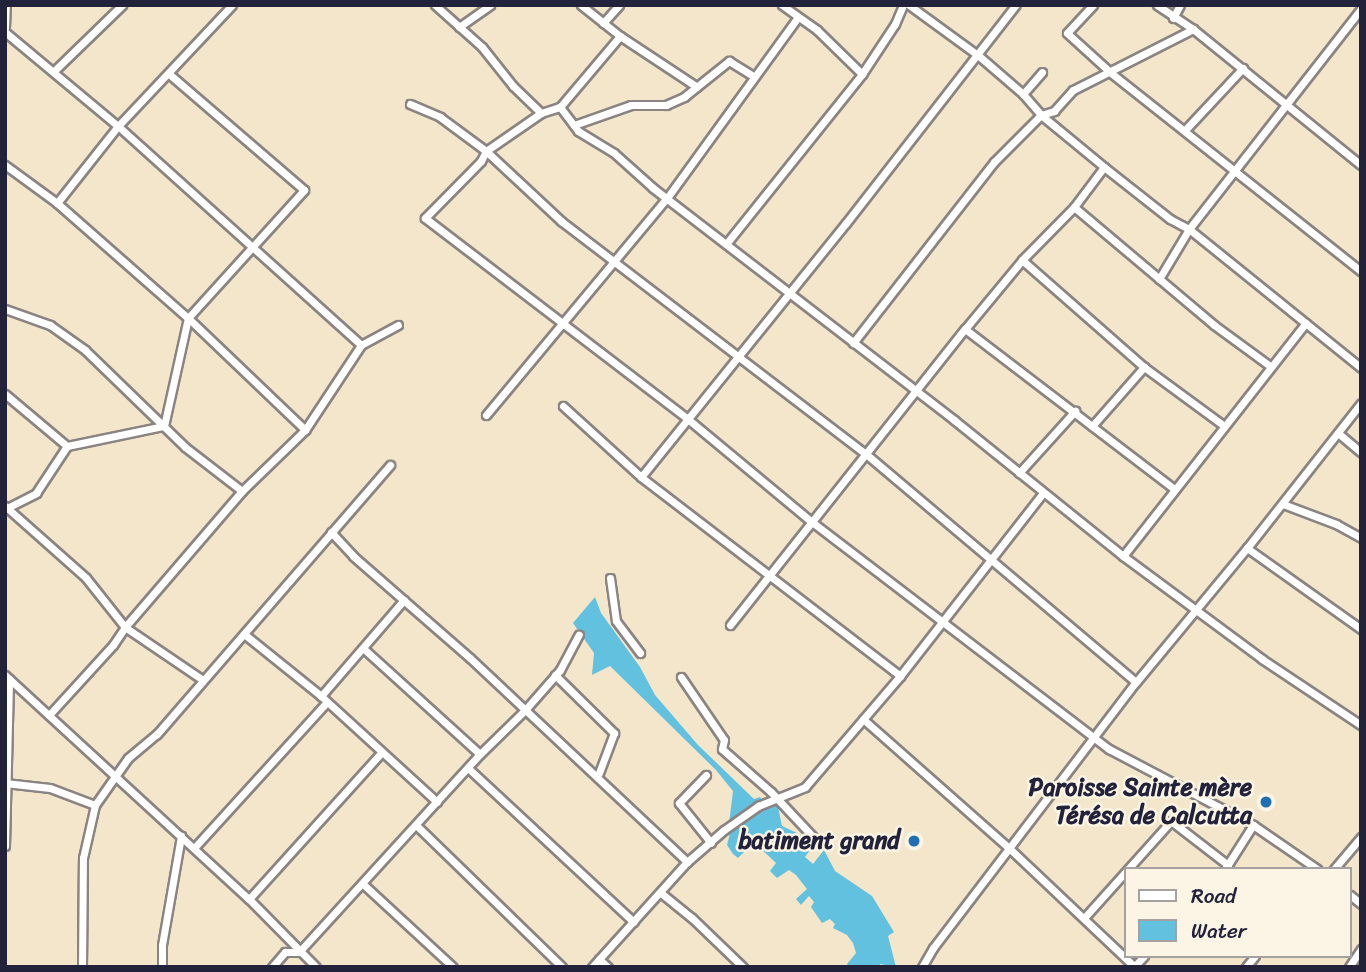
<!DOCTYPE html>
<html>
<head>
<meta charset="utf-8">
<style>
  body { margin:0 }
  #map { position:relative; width:1366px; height:972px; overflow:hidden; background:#f3e6ca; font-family:Sriracha,sans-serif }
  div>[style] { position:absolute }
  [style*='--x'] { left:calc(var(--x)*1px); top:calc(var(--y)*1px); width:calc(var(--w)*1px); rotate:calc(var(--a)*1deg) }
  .water>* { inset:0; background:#61c1df }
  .roads { filter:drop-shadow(2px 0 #8a8482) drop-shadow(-2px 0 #8a8482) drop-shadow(0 2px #8a8482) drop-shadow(0 -2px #8a8482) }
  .minor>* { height:7px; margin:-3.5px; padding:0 3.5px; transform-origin:3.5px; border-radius:3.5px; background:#fff }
  .dots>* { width:19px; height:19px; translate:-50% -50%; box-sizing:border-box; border:4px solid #fcf5e5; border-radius:50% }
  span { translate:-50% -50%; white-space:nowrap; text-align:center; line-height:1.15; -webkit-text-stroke:5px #fcf5e5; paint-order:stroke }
  .poi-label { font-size:24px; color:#22223b; font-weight:700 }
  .right { translate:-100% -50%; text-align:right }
  .frame { position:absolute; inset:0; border:7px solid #22223b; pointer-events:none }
  .legend { position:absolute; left:1124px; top:867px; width:228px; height:91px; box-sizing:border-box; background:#fcf5e5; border:2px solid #a5a1a1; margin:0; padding:9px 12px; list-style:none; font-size:21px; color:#22223b }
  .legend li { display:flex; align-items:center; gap:14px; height:35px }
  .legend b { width:35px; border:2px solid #a5a1a1 }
</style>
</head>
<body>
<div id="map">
  <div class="water">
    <div style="clip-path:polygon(595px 597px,601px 613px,640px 667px,655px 695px,698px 745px,754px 799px,760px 797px,763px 802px,729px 824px,733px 791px,716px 770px,610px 666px,592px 675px,594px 653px,573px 623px)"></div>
    <div style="clip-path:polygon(771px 804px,778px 807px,782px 826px,816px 842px,805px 857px,813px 864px,824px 850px,835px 871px,872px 896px,894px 932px,888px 936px,896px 967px,880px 964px,879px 967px,849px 967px,847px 964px,856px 953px,853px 943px,847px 935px,833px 928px,835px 924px,830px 919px,822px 923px,811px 907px,814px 902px,809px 896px,801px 905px,796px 899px,807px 889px,796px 875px,789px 870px,777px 878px,770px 871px,776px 863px,754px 842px,738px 858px,733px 854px,727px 845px,731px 829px,752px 811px)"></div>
  </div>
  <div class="roads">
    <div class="minor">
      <div style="--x:435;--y:5;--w:63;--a:41.8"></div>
      <div style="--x:482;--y:47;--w:50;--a:51.5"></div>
      <div style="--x:513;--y:86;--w:39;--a:44"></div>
      <div style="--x:541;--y:113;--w:20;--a:-18"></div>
      <div style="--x:560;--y:107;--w:93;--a:-49.8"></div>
      <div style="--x:581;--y:5;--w:50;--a:38.5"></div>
      <div style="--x:620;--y:36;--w:92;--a:33.5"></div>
      <div style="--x:782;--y:5;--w:43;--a:35.5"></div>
      <div style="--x:817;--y:30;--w:63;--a:44.4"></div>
      <div style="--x:909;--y:5;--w:87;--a:36.1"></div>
      <div style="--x:979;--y:56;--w:58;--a:40.8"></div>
      <div style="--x:1023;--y:94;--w:28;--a:49"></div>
      <div style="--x:1041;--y:115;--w:82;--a:39.5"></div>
      <div style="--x:1104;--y:167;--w:84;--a:38.2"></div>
      <div style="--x:1170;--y:219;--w:21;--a:28"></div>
      <div style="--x:1189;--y:229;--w:221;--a:38.9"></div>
      <div style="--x:1093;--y:5;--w:38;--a:133"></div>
      <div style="--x:1067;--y:33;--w:59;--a:42.3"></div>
      <div style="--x:1111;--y:73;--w:319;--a:38.4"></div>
      <div style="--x:1157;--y:5;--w:43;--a:33.7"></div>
      <div style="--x:1193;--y:29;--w:216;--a:39"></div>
      <div style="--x:1173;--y:18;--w:15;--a:-62"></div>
      <div style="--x:603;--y:23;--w:24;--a:-48"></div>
      <div style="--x:459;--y:27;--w:38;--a:-35"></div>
      <div style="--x:5;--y:28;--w:23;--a:-88"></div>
      <div style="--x:5;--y:32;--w:147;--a:39.8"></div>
      <div style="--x:118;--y:126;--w:327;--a:42"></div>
      <div style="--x:54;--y:71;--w:95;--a:-44.1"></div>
      <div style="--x:1023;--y:94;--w:29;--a:-49"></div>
      <div style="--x:410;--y:104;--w:33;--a:23"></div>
      <div style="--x:440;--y:117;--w:57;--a:36.5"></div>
      <div style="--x:486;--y:151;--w:11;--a:117"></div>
      <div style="--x:481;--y:161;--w:80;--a:134.5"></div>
      <div style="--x:425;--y:218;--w:332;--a:37.4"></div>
      <div style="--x:689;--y:420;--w:160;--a:39.7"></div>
      <div style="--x:812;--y:522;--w:374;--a:37.4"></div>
      <div style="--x:1109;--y:749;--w:163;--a:27.8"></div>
      <div style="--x:1253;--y:825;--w:78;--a:34.5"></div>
      <div style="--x:560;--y:107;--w:30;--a:53"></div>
      <div style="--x:578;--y:131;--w:42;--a:31.4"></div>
      <div style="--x:614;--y:153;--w:52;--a:41.9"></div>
      <div style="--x:653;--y:188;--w:380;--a:37.6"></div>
      <div style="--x:954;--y:420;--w:217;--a:38.8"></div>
      <div style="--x:1123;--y:556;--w:173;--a:36.5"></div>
      <div style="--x:1262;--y:659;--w:119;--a:33.7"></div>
      <div style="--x:541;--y:113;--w:67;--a:145.4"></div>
      <div style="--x:486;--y:151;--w:103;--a:43"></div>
      <div style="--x:561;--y:221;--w:384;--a:37.4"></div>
      <div style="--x:866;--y:454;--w:353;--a:40.2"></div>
      <div style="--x:574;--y:125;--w:60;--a:-19.3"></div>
      <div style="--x:631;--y:105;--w:35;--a:0"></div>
      <div style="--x:666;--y:105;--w:20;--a:-24"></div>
      <div style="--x:684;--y:97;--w:58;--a:-38.7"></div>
      <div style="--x:729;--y:61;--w:28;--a:32"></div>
      <div style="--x:1185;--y:130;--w:85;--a:-46.9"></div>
      <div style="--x:5;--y:165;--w:64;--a:36.2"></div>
      <div style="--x:57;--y:203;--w:174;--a:41.3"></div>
      <div style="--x:188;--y:318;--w:162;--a:43.7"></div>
      <div style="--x:57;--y:203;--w:98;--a:-51.6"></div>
      <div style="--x:118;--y:126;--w:166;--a:-46.7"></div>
      <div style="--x:1074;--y:207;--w:183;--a:40.1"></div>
      <div style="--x:1214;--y:325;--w:69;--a:36.2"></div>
      <div style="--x:726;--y:244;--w:218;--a:-51.3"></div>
      <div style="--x:862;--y:74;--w:60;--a:-56.6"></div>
      <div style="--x:895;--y:24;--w:21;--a:-67"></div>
      <div style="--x:1022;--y:260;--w:162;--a:41.3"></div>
      <div style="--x:1144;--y:367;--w:98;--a:36.3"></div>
      <div style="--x:1159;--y:279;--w:58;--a:-59"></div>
      <div style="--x:1189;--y:229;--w:279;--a:-52"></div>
      <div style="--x:5;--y:309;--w:48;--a:19.6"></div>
      <div style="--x:50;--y:325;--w:43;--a:35.5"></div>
      <div style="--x:85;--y:350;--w:139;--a:44.1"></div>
      <div style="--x:185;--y:447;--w:72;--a:37.7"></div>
      <div style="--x:965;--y:329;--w:263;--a:37.4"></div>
      <div style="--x:853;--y:343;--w:229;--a:-52.1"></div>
      <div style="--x:994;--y:162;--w:66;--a:-45"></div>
      <div style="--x:1041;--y:115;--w:14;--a:-17"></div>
      <div style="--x:1054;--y:111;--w:28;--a:-48"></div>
      <div style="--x:1073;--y:90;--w:135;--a:-26.9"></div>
      <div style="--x:5;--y:394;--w:81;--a:40"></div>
      <div style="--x:563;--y:406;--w:105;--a:42.3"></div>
      <div style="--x:641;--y:477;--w:327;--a:37.5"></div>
      <div style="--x:486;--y:415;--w:283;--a:-50.2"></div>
      <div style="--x:667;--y:198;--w:223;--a:-54.1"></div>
      <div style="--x:1092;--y:426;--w:79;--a:-48.6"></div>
      <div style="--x:1338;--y:433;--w:30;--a:40"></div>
      <div style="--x:1019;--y:473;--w:84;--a:-47.9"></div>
      <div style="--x:641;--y:477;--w:326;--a:-51.1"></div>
      <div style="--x:846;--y:223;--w:276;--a:-52.1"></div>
      <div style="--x:1283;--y:504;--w:57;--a:20.7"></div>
      <div style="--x:1336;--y:524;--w:29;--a:29"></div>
      <div style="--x:5;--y:506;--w:108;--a:41.6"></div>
      <div style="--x:86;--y:578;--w:63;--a:51.5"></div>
      <div style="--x:125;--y:627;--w:94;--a:34.2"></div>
      <div style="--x:7;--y:508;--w:33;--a:-27"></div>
      <div style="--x:36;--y:493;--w:56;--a:-56.6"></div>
      <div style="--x:67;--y:446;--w:99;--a:-11.7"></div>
      <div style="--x:164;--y:426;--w:111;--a:-77.5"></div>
      <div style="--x:188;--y:318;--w:173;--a:-47.8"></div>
      <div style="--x:304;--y:190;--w:179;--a:-139.3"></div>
      <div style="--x:331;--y:532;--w:33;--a:47"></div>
      <div style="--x:353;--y:556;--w:155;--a:41.1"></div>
      <div style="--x:470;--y:658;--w:298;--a:43.2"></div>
      <div style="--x:1247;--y:548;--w:140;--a:35.4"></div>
      <div style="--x:1123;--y:556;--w:296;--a:-51.9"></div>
      <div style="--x:610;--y:578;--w:43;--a:82.1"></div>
      <div style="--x:616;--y:621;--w:40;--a:53"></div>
      <div style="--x:730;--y:625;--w:378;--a:-51.6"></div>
      <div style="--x:965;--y:329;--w:89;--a:-50.4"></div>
      <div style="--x:1022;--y:260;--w:74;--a:-45.5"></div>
      <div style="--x:1074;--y:207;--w:50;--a:-53.1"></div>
      <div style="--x:244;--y:634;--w:99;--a:38.8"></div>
      <div style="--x:321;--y:696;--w:157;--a:42.4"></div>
      <div style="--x:364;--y:649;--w:156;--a:42.2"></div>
      <div style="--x:5;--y:675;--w:331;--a:42.6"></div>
      <div style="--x:249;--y:899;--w:95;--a:45.4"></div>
      <div style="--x:555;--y:675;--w:83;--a:44.5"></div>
      <div style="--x:614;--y:733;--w:43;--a:110.6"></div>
      <div style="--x:681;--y:677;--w:76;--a:55.7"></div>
      <div style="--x:724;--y:740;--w:9;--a:103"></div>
      <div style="--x:722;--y:749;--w:65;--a:41.3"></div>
      <div style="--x:771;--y:792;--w:64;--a:46.9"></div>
      <div style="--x:321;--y:696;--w:127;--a:-49.2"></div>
      <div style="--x:49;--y:715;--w:95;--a:-47.6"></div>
      <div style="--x:113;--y:645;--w:22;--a:-56"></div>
      <div style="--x:125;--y:627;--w:179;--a:-49.3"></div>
      <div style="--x:242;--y:491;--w:88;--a:-44.1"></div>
      <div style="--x:305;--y:430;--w:102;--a:-56.6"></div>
      <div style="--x:361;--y:345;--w:42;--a:-28.4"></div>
      <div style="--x:863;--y:719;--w:195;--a:41.5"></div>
      <div style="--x:1009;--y:848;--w:173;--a:43.4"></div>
      <div style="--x:468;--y:768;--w:226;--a:42.9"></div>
      <div style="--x:706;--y:775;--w:39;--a:134"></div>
      <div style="--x:679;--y:803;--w:51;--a:51.3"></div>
      <div style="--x:5;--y:783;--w:45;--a:6.3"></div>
      <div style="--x:50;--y:788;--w:48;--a:20.7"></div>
      <div style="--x:417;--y:826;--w:202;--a:44.2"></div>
      <div style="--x:5;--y:846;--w:167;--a:-88.6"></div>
      <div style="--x:194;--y:848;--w:197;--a:-47.7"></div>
      <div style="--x:1225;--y:869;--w:52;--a:-57.5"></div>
      <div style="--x:1334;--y:869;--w:42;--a:-49.8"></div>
      <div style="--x:363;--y:884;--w:122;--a:42.7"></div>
      <div style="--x:661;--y:893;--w:40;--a:39"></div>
      <div style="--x:692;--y:918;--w:71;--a:43.9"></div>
      <div style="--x:1350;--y:895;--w:14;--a:39"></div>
      <div style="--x:249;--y:899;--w:198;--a:-47.9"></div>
      <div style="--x:1084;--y:918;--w:130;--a:-48.1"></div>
      <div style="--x:1171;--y:821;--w:72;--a:37.7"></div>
      <div style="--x:599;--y:959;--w:12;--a:42"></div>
      <div style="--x:82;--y:967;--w:109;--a:-89.5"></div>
      <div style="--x:83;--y:858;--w:54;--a:-77.2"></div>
      <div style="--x:95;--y:805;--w:57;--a:-54.9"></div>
      <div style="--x:128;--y:758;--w:38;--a:-40"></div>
      <div style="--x:157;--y:734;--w:356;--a:-49.1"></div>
      <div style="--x:162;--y:967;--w:22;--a:-90"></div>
      <div style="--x:162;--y:945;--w:111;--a:-80.1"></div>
      <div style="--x:272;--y:967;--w:20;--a:-49"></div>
      <div style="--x:285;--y:952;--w:14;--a:0"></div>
      <div style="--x:299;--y:952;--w:268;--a:-47.6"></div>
      <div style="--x:480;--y:754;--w:63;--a:-44.4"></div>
      <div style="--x:525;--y:710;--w:53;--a:-48.8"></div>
      <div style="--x:560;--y:670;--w:40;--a:-62"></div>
      <div style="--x:592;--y:967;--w:142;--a:-47.9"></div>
      <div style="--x:687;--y:862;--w:49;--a:-40.9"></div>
      <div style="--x:724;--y:830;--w:42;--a:-35.2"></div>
      <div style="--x:758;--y:806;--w:51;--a:-22"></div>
      <div style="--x:805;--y:787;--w:146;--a:-49.4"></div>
      <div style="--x:900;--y:676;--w:232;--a:-52"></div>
      <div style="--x:922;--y:967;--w:22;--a:-60"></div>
      <div style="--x:933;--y:948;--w:335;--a:-52.7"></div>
      <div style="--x:1136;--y:682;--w:174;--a:-50.4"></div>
      <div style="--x:1247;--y:548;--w:184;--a:-51.8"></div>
      <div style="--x:1134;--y:967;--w:15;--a:-48"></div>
      <div style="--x:1246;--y:967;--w:14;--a:-51"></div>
      <div style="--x:1349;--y:967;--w:22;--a:-56"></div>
    </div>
  </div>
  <div class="dots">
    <div style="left:1266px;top:802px;background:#1f6fb2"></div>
    <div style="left:914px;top:841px;background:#1f6fb2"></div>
  </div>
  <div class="poi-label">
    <span class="right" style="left:1252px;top:802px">Paroisse Sainte mère<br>Térésa de Calcutta</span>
    <span class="right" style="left:900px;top:841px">batiment grand</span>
  </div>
  <div class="frame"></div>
  <ul class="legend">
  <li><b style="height:9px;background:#fff"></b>Road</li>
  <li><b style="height:19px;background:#61c1df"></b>Water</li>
  </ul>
</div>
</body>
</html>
